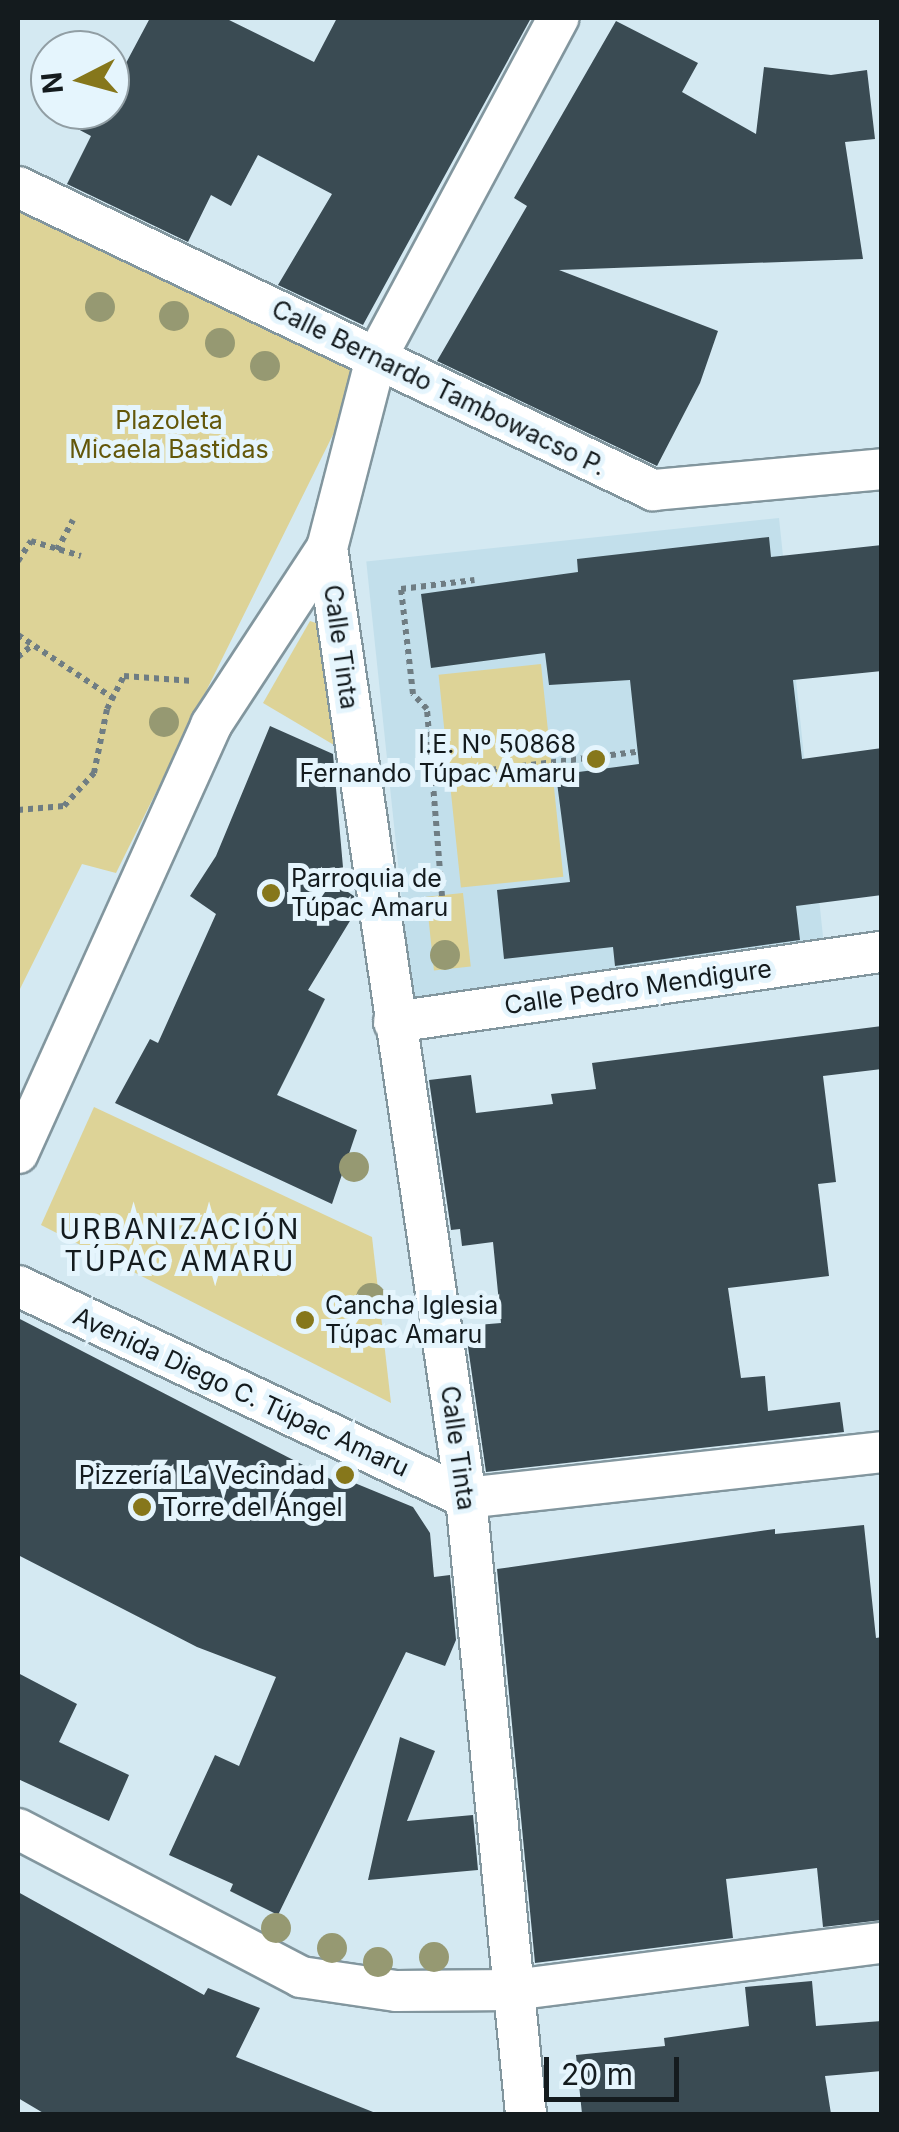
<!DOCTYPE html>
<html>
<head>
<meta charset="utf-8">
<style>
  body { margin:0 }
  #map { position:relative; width:899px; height:2132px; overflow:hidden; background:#d4e9f2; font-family:Inter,sans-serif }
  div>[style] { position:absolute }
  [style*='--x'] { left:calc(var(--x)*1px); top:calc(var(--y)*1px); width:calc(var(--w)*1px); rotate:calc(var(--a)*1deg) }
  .built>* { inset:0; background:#c2dfeb; transform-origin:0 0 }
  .green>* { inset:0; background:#ddd397; transform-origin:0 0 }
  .building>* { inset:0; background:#3a4b53 }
  .path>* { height:6px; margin-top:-3px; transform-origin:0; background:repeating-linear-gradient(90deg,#6f7d83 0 5px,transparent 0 10px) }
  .roads { filter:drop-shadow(2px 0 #82969e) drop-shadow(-2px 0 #82969e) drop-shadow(0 2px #82969e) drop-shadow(0 -2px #82969e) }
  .minor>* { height:40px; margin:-20px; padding:0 20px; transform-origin:20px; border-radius:20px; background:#fff }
  .trees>* { width:30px; height:30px; margin:-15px; border-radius:50%; background:#969972 }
  .dots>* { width:28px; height:28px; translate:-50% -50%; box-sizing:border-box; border:5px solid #e5f5fd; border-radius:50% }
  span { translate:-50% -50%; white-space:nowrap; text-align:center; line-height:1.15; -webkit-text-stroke:10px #e5f5fd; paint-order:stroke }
  .street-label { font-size:25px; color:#141b1e }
  .park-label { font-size:25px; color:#63570a }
  .poi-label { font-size:25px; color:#141b1e }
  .right { translate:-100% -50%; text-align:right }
  .left { translate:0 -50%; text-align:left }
  .neighbourhood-label { font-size:28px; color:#141b1e; letter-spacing:2.5px }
  .frame { position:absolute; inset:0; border:20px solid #141b1e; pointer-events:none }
  .north { position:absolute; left:30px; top:30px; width:100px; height:100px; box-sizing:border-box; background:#e5f5fd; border:2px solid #919ea4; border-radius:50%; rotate:264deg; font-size:28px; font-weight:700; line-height:40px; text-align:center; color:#141b1e }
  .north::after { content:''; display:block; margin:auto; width:35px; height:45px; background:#86771b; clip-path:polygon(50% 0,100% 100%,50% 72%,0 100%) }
  .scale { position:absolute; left:544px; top:2057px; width:135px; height:45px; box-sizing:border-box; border:5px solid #141b1e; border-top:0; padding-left:12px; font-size:30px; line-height:35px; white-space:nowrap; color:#141b1e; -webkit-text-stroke:8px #e5f5fd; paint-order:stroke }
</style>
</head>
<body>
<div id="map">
  <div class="built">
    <div style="left:779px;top:518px;width:440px;height:415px;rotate:84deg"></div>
  </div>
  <div class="green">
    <div style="clip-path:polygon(18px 198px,366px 368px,116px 873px,82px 864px,18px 993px)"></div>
    <div style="clip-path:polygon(310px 621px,316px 623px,334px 745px,263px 703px)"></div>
    <div style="left:541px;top:664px;width:214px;height:103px;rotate:84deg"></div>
    <div style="left:463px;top:893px;width:74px;height:37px;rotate:84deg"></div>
    <div style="clip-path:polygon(94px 1107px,372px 1237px,391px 1403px,41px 1225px)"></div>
  </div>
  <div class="building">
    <div style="clip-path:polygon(150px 18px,225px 18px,314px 62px,337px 18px,531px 18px,363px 325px,278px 285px,332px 194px,258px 155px,231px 206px,211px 195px,188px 242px,67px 184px,91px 136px,42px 110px,110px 110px,110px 93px)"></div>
    <div style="clip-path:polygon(616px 21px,698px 63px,682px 92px,756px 134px,764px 67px,831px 75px,867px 70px,875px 139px,845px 142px,863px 259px,559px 270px,718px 331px,700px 383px,657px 466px,437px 361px,527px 206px,514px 198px)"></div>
    <div style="clip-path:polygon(769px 537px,771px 557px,882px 545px,882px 671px,793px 680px,802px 759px,882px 748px,882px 895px,796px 906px,800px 940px,615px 966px,613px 947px,504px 959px,497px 890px,570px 882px,556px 775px,639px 764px,630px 680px,549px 685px,545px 653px,431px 668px,421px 594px,578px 572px,577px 559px)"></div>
    <div style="clip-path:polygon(270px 726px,333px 754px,345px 890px,354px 896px,356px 911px,308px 990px,325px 999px,277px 1095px,357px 1130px,332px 1204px,115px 1103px,150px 1039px,158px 1043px,216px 914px,190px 896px,216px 856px)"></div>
    <div style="clip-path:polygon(882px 1026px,882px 1069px,823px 1076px,836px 1182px,818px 1184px,829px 1276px,728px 1288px,741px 1378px,765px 1376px,768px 1411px,840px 1402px,844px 1432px,486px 1472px,465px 1326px,501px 1323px,493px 1242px,462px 1246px,460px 1229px,451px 1230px,429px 1080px,471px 1075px,476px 1113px,553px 1104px,551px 1094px,596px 1089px,592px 1063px)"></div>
    <div style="clip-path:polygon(18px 1318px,342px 1485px,345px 1479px,413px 1507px,430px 1533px,434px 1577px,450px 1575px,456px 1640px,445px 1666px,406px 1652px,278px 1915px,230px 1891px,233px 1884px,169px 1855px,215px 1755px,239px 1766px,276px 1677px,197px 1647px,18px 1555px)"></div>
    <div style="clip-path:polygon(864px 1525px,876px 1638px,882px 1637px,882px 1920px,823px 1927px,817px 1868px,726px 1879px,733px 1938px,535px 1963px,497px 1569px,775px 1529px,775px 1534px)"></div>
    <div style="clip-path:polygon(18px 1673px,77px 1704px,59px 1742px,129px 1775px,109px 1821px,18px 1779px)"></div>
    <div style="clip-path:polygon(400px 1737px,435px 1751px,407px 1821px,473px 1815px,478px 1870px,368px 1880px)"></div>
    <div style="clip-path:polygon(18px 1892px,204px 1995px,208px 1988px,260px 2008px,236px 2057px,378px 2114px,45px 2114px,18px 2098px)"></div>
    <div style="clip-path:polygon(812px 1981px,816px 2026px,882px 2021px,882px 2071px,825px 2076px,831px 2114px,582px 2114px,576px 2055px,665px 2046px,664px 2038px,749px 2026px,745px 1987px)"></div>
  </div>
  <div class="path">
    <div style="--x:57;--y:550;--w:34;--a:-62"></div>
    <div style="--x:18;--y:561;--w:24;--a:-57"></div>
    <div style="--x:31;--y:541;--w:52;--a:16.7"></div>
    <div style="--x:18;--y:635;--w:114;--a:33.6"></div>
    <div style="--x:18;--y:657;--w:17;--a:-40"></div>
    <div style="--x:432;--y:777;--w:207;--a:-7"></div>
    <div style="--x:18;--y:810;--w:46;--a:-5"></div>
    <div style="--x:64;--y:806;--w:45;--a:-47.7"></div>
    <div style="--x:94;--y:773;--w:65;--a:-78.5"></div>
    <div style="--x:107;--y:709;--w:37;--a:-63"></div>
    <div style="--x:124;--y:676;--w:69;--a:4.1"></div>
    <div style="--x:442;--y:896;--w:188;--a:-94.6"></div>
    <div style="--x:427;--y:709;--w:21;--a:-133"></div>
    <div style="--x:413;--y:694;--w:106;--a:-96.5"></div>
    <div style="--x:401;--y:589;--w:74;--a:-7"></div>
  </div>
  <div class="roads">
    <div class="minor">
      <div style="--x:18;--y:187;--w:704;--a:25.51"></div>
      <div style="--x:653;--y:490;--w:230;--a:-5.2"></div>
      <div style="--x:394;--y:1022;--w:493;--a:-8.2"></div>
      <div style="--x:18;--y:1153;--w:470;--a:-65.7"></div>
      <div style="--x:211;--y:725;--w:212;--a:-56.8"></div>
      <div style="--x:18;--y:1286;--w:496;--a:25.3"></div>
      <div style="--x:466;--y:1498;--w:419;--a:-6.3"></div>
      <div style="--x:18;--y:1829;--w:319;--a:27.6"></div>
      <div style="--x:301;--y:1977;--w:96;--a:8.4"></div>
      <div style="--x:396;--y:1991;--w:117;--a:-0.5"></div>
      <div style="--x:513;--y:1990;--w:372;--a:-7.3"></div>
      <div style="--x:526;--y:2114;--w:619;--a:-95.56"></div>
      <div style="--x:466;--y:1498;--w:960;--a:-98.32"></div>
      <div style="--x:327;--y:548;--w:196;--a:-75.5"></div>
      <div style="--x:376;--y:358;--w:386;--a:-61.8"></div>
    </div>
  </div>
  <div class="trees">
    <div style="left:100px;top:307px"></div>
    <div style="left:174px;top:316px"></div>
    <div style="left:220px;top:343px"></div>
    <div style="left:265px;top:366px"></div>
    <div style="left:164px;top:722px"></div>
    <div style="left:445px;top:955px"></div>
    <div style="left:354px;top:1167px"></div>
    <div style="left:371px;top:1298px"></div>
    <div style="left:276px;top:1928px"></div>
    <div style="left:332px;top:1948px"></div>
    <div style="left:434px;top:1957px"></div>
    <div style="left:378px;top:1962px"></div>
  </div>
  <div class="dots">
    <div style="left:596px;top:759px;background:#86771b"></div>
    <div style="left:271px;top:893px;background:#86771b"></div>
    <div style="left:305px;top:1320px;background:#86771b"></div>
    <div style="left:345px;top:1475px;background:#86771b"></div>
    <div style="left:142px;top:1507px;background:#86771b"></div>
  </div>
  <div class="street-label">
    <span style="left:439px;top:388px;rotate:26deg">Calle Bernardo Tambowacso P.</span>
    <span style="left:341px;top:647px;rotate:82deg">Calle Tinta</span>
    <span style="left:638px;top:987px;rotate:-8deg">Calle Pedro Mendigure</span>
    <span style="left:241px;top:1392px;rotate:25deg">Avenida Diego C. Túpac Amaru</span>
    <span style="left:458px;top:1448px;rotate:82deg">Calle Tinta</span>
  </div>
  <div class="park-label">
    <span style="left:169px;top:435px">Plazoleta<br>Micaela Bastidas</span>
  </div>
  <div class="poi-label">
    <span class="right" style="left:576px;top:759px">I.E. Nº 50868<br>Fernando Túpac Amaru</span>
    <span class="left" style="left:291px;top:893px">Parroquia de<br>Túpac Amaru</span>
    <span class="left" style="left:325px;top:1320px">Cancha Iglesia<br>Túpac Amaru</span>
    <span class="right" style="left:325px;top:1475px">Pizzería La Vecindad</span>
    <span class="left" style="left:162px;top:1507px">Torre del Ángel</span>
  </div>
  <div class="neighbourhood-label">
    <span style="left:180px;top:1245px">URBANIZACIÓN<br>TÚPAC AMARU</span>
  </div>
  <div class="frame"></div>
  <div class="north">N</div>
  <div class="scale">20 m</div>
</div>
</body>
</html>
